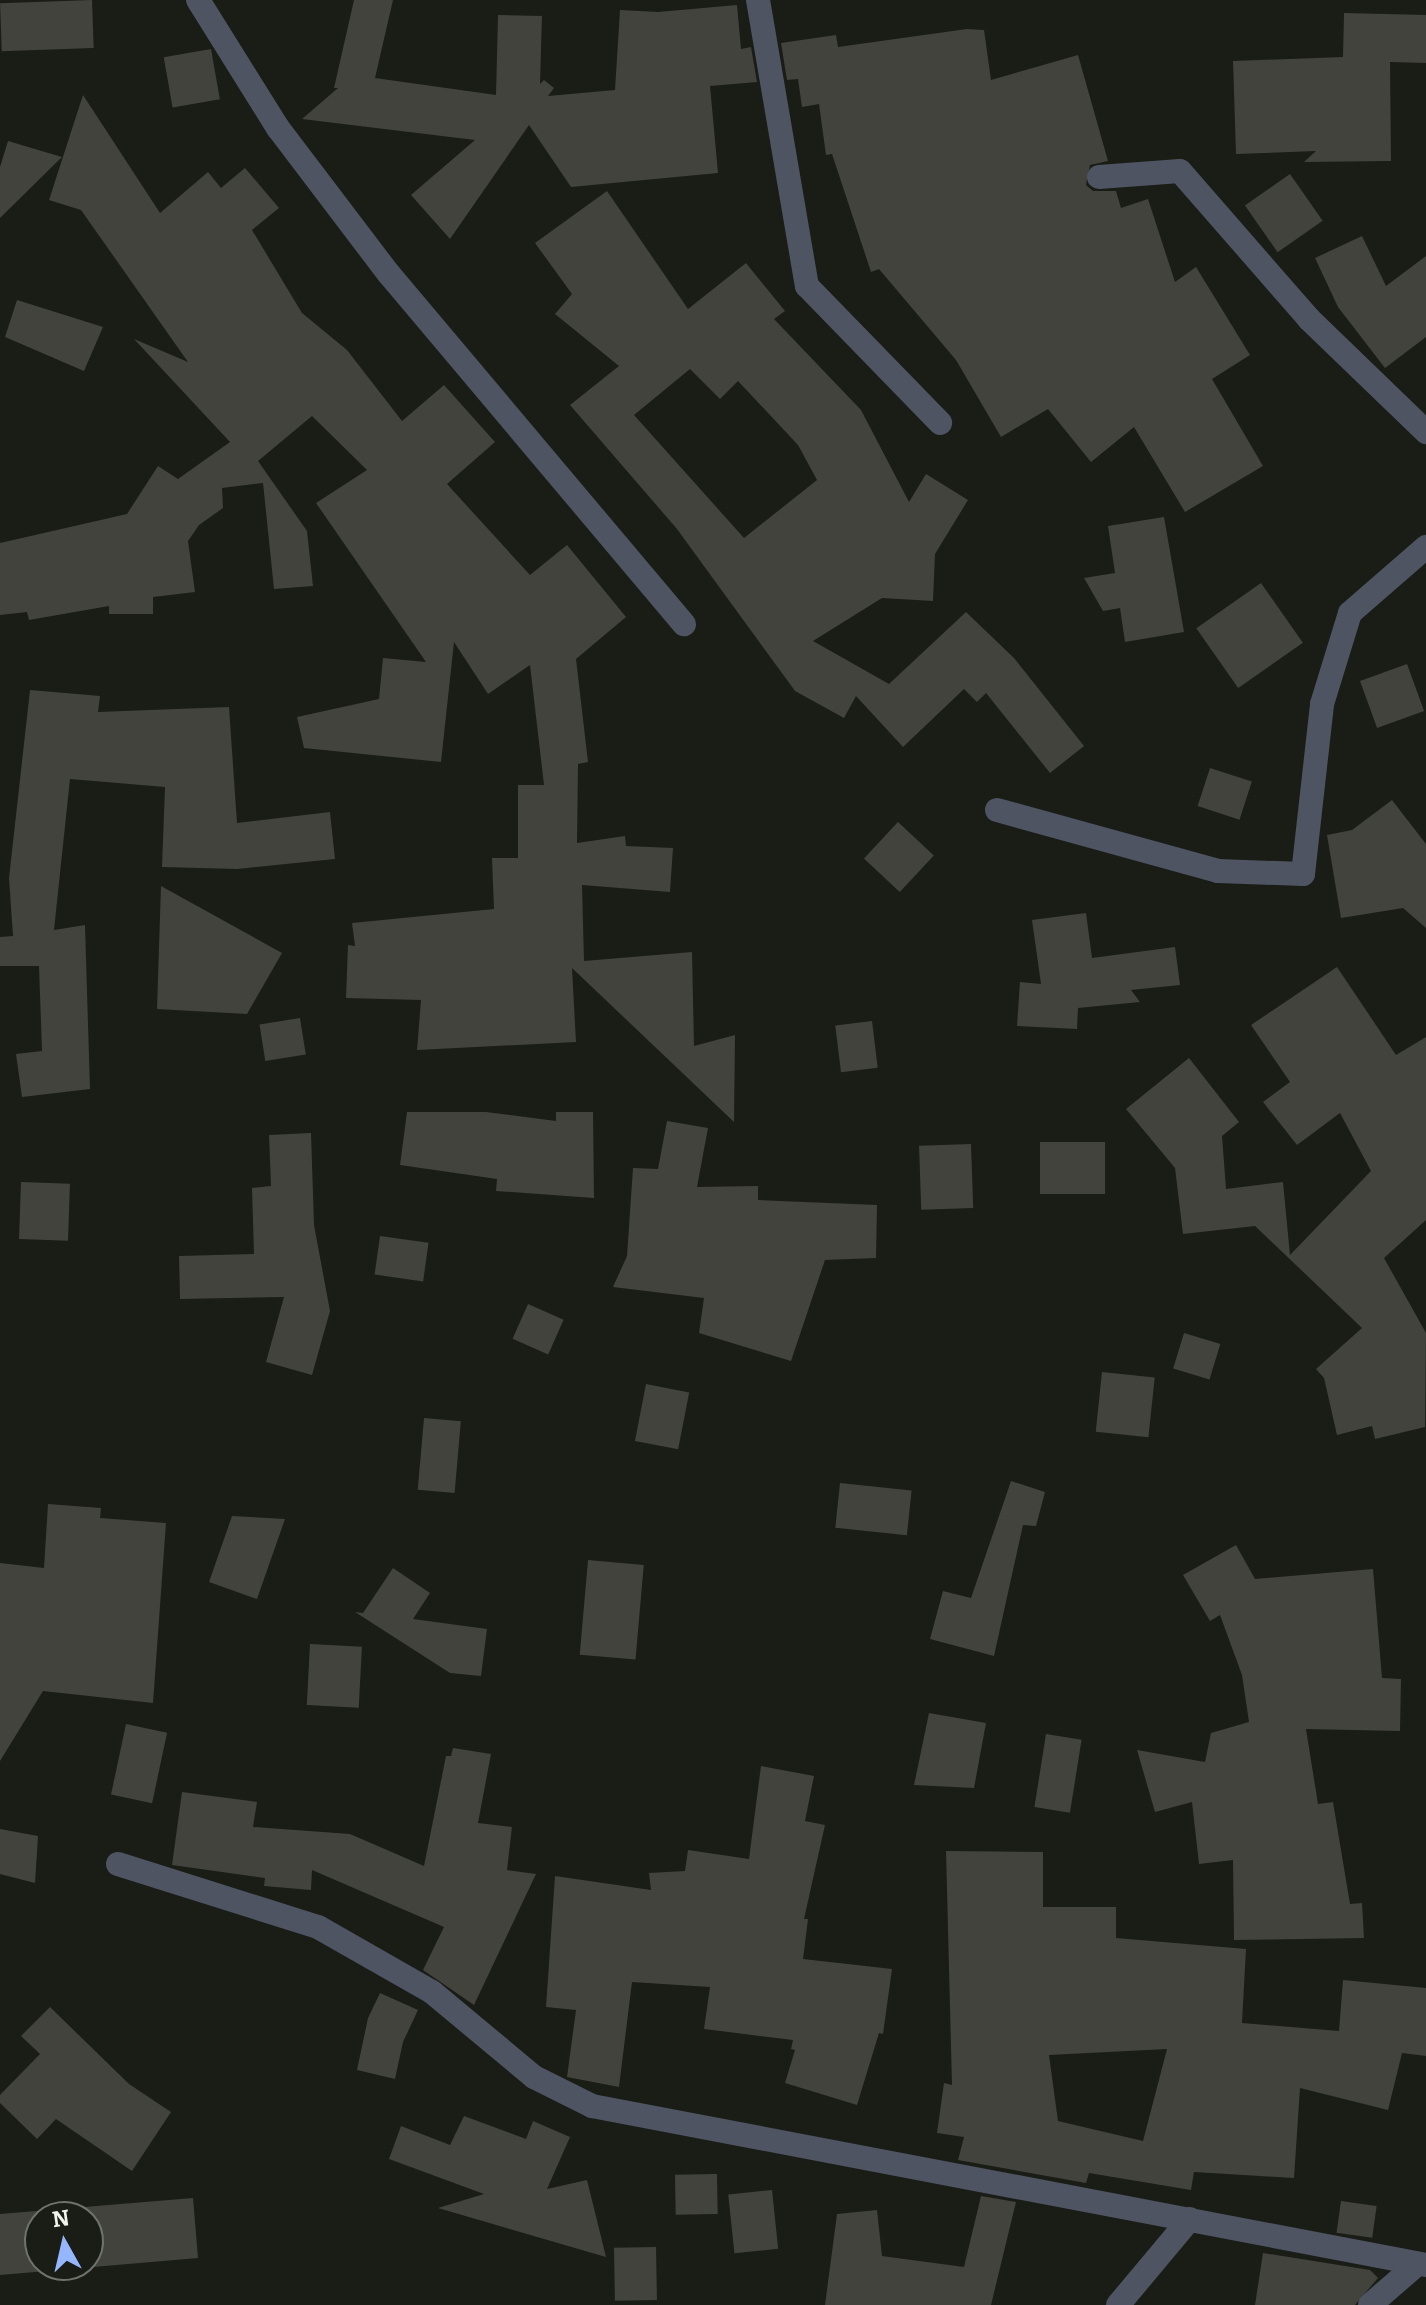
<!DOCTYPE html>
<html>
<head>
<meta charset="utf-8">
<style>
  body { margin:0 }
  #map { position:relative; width:1426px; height:2305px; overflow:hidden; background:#1a1c16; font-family:Bitter,serif }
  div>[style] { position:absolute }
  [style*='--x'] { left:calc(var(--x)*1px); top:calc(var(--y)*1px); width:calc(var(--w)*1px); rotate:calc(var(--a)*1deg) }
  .building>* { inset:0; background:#41433c; transform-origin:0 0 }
  .street>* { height:24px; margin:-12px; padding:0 12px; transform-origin:12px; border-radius:12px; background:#4e5462 }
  span { translate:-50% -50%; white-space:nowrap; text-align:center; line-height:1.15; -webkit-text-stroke:8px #1a1c16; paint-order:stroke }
  .north { position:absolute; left:24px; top:2201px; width:80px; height:80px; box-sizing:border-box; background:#1a1c16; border:2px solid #70726c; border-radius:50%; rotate:352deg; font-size:22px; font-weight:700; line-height:32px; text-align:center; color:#f1f3ee }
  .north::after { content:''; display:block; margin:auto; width:28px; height:36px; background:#95b6fd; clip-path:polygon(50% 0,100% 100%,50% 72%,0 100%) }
</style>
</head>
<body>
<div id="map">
  <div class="building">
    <div style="left:92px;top:0;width:48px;height:92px;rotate:88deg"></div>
    <div style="clip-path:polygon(354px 0,393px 0,375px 78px,496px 95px,498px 15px,542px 16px,540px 84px,544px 80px,554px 88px,548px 96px,615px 90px,620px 10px,658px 12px,737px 5px,741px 49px,751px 47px,757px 82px,710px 86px,718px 173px,571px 187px,529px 125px,450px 239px,411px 195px,475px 140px,302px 119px,338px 88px,334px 88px)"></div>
    <div style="clip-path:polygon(1344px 13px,1426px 15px,1426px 63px,1390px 62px,1391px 161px,1304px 162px,1316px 151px,1236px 154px,1233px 61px,1343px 57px)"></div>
    <div style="clip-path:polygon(967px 29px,984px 30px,991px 80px,1078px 55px,1108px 161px,1090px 165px,1086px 185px,1093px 191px,1116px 191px,1121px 208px,1148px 199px,1175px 282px,1196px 267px,1250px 355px,1212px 379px,1263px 466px,1185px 512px,1134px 427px,1091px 462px,1048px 409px,1001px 437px,956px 360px,879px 269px,871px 272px,832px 154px,826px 155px,819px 104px,802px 107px,798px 79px,787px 80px,781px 43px,836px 35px,838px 47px)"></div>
    <div style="left:211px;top:49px;width:51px;height:48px;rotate:80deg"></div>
    <div style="clip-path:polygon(83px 95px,160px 213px,208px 172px,221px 188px,245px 168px,279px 208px,252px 230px,302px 313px,347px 350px,402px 421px,444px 385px,495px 442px,447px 484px,530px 575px,567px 545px,626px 617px,576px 659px,588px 762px,578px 764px,577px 843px,625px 836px,626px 846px,673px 848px,670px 892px,582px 885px,584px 961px,692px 952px,694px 1046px,735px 1035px,734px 1122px,572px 968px,576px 1042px,417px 1050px,421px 1000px,346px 998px,348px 945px,355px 946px,352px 923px,494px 909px,492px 858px,518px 858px,518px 785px,544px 785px,530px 665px,488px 694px,454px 642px,441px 762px,304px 748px,297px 717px,379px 699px,383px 658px,426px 662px,316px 503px,367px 470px,312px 416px,258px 461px,307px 531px,313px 586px,274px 589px,263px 483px,222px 488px,223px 508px,199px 525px,188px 541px,195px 592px,153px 597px,153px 614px,109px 614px,109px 606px,29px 620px,27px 612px,0 615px,0 543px,127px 514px,158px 466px,178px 479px,230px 442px,134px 339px,188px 362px,81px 210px,49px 200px)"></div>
    <div style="clip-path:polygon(8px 141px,62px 157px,0 218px,0 167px)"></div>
    <div style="left:1290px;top:174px;width:57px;height:55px;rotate:55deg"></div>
    <div style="clip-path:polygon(evenodd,607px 191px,688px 309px,746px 263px,785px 311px,774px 319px,861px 410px,909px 502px,926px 474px,968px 500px,935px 554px,933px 601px,882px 598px,813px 641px,889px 684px,966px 612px,1014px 658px,1084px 746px,1050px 773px,986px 693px,977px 702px,964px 689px,903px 747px,856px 696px,844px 718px,795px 691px,677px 529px,570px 405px,619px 366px,555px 314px,572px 294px,535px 243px,607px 191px,690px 369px,720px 399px,738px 381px,798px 445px,817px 480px,744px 538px,634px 415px,690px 369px)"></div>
    <div style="clip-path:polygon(1362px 236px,1386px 286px,1426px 256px,1426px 337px,1385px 368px,1338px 307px,1315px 258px)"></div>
    <div style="clip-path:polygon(17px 300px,103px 327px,84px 371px,5px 337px)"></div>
    <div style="clip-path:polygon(1164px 517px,1184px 632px,1125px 642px,1120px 608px,1103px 611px,1084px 578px,1115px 573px,1108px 526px)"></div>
    <div style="left:1261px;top:583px;width:73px;height:79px;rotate:55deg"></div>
    <div style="left:1407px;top:664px;width:50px;height:50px;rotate:70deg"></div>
    <div style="clip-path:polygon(30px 690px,100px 696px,98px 712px,229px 707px,237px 823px,330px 812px,335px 859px,237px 869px,162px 867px,165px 787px,70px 779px,54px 930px,85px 925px,90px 1089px,22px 1097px,16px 1054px,42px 1051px,39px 966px,0 966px,0 937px,13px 936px,9px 878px)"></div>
    <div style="left:1210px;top:768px;width:44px;height:40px;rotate:18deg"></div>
    <div style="clip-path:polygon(1392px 800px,1426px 844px,1426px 928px,1403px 908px,1341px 918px,1327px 835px,1352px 830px)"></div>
    <div style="left:898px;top:822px;width:49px;height:50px;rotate:43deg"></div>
    <div style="clip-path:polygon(161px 886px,282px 953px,247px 1014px,157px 1009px)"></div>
    <div style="clip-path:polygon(1086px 913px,1092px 958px,1175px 947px,1180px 985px,1131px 990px,1140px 1002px,1078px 1008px,1077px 1029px,1017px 1026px,1020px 982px,1041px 984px,1032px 920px)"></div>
    <div style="clip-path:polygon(1337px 967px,1396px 1055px,1426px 1037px,1426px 1220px,1384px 1258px,1426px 1333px,1425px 1427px,1375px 1439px,1372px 1426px,1337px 1435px,1324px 1378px,1316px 1369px,1362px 1328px,1255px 1226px,1183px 1234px,1175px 1168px,1126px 1109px,1189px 1058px,1239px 1122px,1222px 1136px,1226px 1189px,1283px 1182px,1290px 1255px,1371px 1171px,1340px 1113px,1297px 1145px,1263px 1102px,1290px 1082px,1251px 1025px)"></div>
    <div style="left:300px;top:1018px;width:37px;height:41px;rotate:81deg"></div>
    <div style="left:872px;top:1021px;width:47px;height:37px;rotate:83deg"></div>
    <div style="clip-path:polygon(407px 1112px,486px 1112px,556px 1121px,556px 1112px,593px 1112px,594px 1198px,496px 1191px,497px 1179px,400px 1165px)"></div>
    <div style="clip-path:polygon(667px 1121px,708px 1128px,697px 1187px,758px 1186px,758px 1200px,877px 1205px,876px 1258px,825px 1260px,791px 1361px,699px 1333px,704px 1298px,613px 1287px,627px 1256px,633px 1168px,658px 1169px)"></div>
    <div style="clip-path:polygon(311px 1133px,314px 1225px,330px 1311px,312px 1375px,266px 1362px,284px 1297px,180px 1299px,179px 1256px,254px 1254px,252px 1188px,271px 1186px,269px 1135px)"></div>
    <div style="left:1040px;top:1142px;width:65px;height:52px"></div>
    <div style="left:971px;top:1144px;width:64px;height:52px;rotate:88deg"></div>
    <div style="left:21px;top:1182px;width:49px;height:57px;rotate:2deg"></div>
    <div style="left:380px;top:1236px;width:49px;height:39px;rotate:8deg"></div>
    <div style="left:528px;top:1304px;width:39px;height:38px;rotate:24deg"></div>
    <div style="left:1184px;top:1333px;width:38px;height:37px;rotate:17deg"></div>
    <div style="left:1102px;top:1372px;width:53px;height:60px;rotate:6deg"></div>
    <div style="left:646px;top:1384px;width:44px;height:58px;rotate:11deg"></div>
    <div style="left:424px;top:1418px;width:37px;height:72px;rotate:5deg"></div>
    <div style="clip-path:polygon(1011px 1481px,1045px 1492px,1036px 1526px,1023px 1525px,994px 1656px,930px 1639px,943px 1591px,971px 1598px)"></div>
    <div style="left:840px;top:1483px;width:72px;height:45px;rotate:6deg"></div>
    <div style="clip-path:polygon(48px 1504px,101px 1508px,100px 1518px,166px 1523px,153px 1703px,43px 1691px,0 1761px,0 1563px,44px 1568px)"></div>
    <div style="clip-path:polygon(232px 1516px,285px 1519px,257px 1599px,209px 1582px)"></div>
    <div style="clip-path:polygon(1236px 1545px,1255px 1579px,1373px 1569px,1382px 1678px,1401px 1679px,1400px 1731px,1306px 1729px,1318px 1804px,1333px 1802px,1350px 1904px,1362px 1903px,1364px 1938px,1234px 1940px,1233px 1860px,1199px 1864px,1192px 1802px,1155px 1812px,1137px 1750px,1205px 1762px,1211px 1733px,1249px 1722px,1242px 1675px,1220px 1615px,1210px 1621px,1183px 1575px)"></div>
    <div style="left:588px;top:1560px;width:56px;height:95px;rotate:5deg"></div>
    <div style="clip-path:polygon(393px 1568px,430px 1593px,413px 1619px,487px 1629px,481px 1676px,450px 1673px,355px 1612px,363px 1613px)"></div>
    <div style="left:310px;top:1644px;width:52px;height:61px;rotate:3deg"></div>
    <div style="clip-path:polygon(929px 1713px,986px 1723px,974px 1788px,914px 1785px)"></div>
    <div style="left:126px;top:1724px;width:42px;height:72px;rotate:12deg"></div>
    <div style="left:1046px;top:1734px;width:36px;height:74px;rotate:9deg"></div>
    <div style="clip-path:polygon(453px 1748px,491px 1754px,478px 1823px,512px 1827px,507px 1870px,536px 1874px,474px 2005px,423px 1970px,444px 1927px,312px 1870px,311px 1890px,264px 1886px,265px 1878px,172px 1865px,182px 1792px,257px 1802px,253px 1827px,350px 1834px,424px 1866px,446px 1756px,451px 1756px)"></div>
    <div style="clip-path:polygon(761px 1766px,814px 1776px,805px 1821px,825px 1825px,804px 1919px,808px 1919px,803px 1959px,892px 1969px,883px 2034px,879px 2033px,857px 2105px,785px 2083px,795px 2050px,791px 2049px,793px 2040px,704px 2029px,710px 1987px,632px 1982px,619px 2087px,567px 2077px,576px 2010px,546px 2007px,555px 1876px,651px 1890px,649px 1873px,685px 1871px,688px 1850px,749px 1859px)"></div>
    <div style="clip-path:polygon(0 1829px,38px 1836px,35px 1883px,0 1874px)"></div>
    <div style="clip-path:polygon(evenodd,946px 1851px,1043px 1852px,1043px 1907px,1116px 1907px,1116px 1938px,1246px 1949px,1242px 2023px,1339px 2031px,1343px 1980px,1426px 1988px,1426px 2056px,1402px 2053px,1388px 2110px,1300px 2088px,1294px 2178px,1194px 2172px,1191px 2190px,1089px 2173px,1086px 2183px,958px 2160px,964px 2137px,937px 2133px,944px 2083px,952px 2085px,946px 1851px,1167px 2049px,1143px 2141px,1058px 2121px,1049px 2055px,1167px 2049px)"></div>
    <div style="clip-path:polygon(380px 1993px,418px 2010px,403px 2042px,395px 2079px,357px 2070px,368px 2018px)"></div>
    <div style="clip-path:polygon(50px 2007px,129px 2084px,171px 2112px,132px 2171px,56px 2119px,37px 2139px,0 2103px,0 2095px,40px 2054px,21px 2036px)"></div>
    <div style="clip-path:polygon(464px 2116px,526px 2139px,533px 2121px,570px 2137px,547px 2189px,587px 2180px,606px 2257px,438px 2208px,484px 2194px,389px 2159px,401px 2126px,450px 2145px)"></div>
    <div style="left:717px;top:2174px;width:40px;height:42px;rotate:89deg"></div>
    <div style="left:772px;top:2190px;width:59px;height:44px;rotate:84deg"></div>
    <div style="clip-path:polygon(981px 2196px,1016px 2202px,991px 2305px,825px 2305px,837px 2214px,877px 2210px,882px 2256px,964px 2267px)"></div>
    <div style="clip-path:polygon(evenodd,193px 2198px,198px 2258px,0 2275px,0 2214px,193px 2198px,40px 2217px,88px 2217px,88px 2265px,40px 2265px,40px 2217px)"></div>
    <div style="left:1341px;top:2201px;width:36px;height:32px;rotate:8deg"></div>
    <div style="left:656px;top:2247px;width:53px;height:42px;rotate:89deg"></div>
    <div style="clip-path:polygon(1263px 2253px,1370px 2270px,1378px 2278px,1355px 2305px,1255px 2305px)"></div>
  </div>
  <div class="street">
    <div style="--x:198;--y:0;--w:151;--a:58"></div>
    <div style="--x:278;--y:128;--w:183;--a:52.8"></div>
    <div style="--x:389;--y:274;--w:458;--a:49.9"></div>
    <div style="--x:758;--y:0;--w:290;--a:80.3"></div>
    <div style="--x:807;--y:286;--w:191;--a:45.8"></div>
    <div style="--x:1099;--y:177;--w:81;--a:-4.2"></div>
    <div style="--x:1180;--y:171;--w:196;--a:48.9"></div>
    <div style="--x:1309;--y:319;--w:163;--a:44"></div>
    <div style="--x:997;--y:810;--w:229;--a:15.4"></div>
    <div style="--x:1218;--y:871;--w:85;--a:2"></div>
    <div style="--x:1303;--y:874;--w:171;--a:-83.6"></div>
    <div style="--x:1322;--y:704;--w:95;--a:-72.9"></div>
    <div style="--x:1350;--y:613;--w:101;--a:-41"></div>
    <div style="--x:118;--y:1864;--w:210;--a:17.5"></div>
    <div style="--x:318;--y:1927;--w:131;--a:29.7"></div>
    <div style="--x:432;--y:1992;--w:133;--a:39.8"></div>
    <div style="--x:534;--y:2077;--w:65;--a:26.6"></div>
    <div style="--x:592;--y:2106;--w:849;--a:10.79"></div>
    <div style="--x:1118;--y:2305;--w:112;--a:-50.1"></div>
    <div style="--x:1370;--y:2305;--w:60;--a:-40.9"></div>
  </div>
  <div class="north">N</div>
</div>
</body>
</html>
